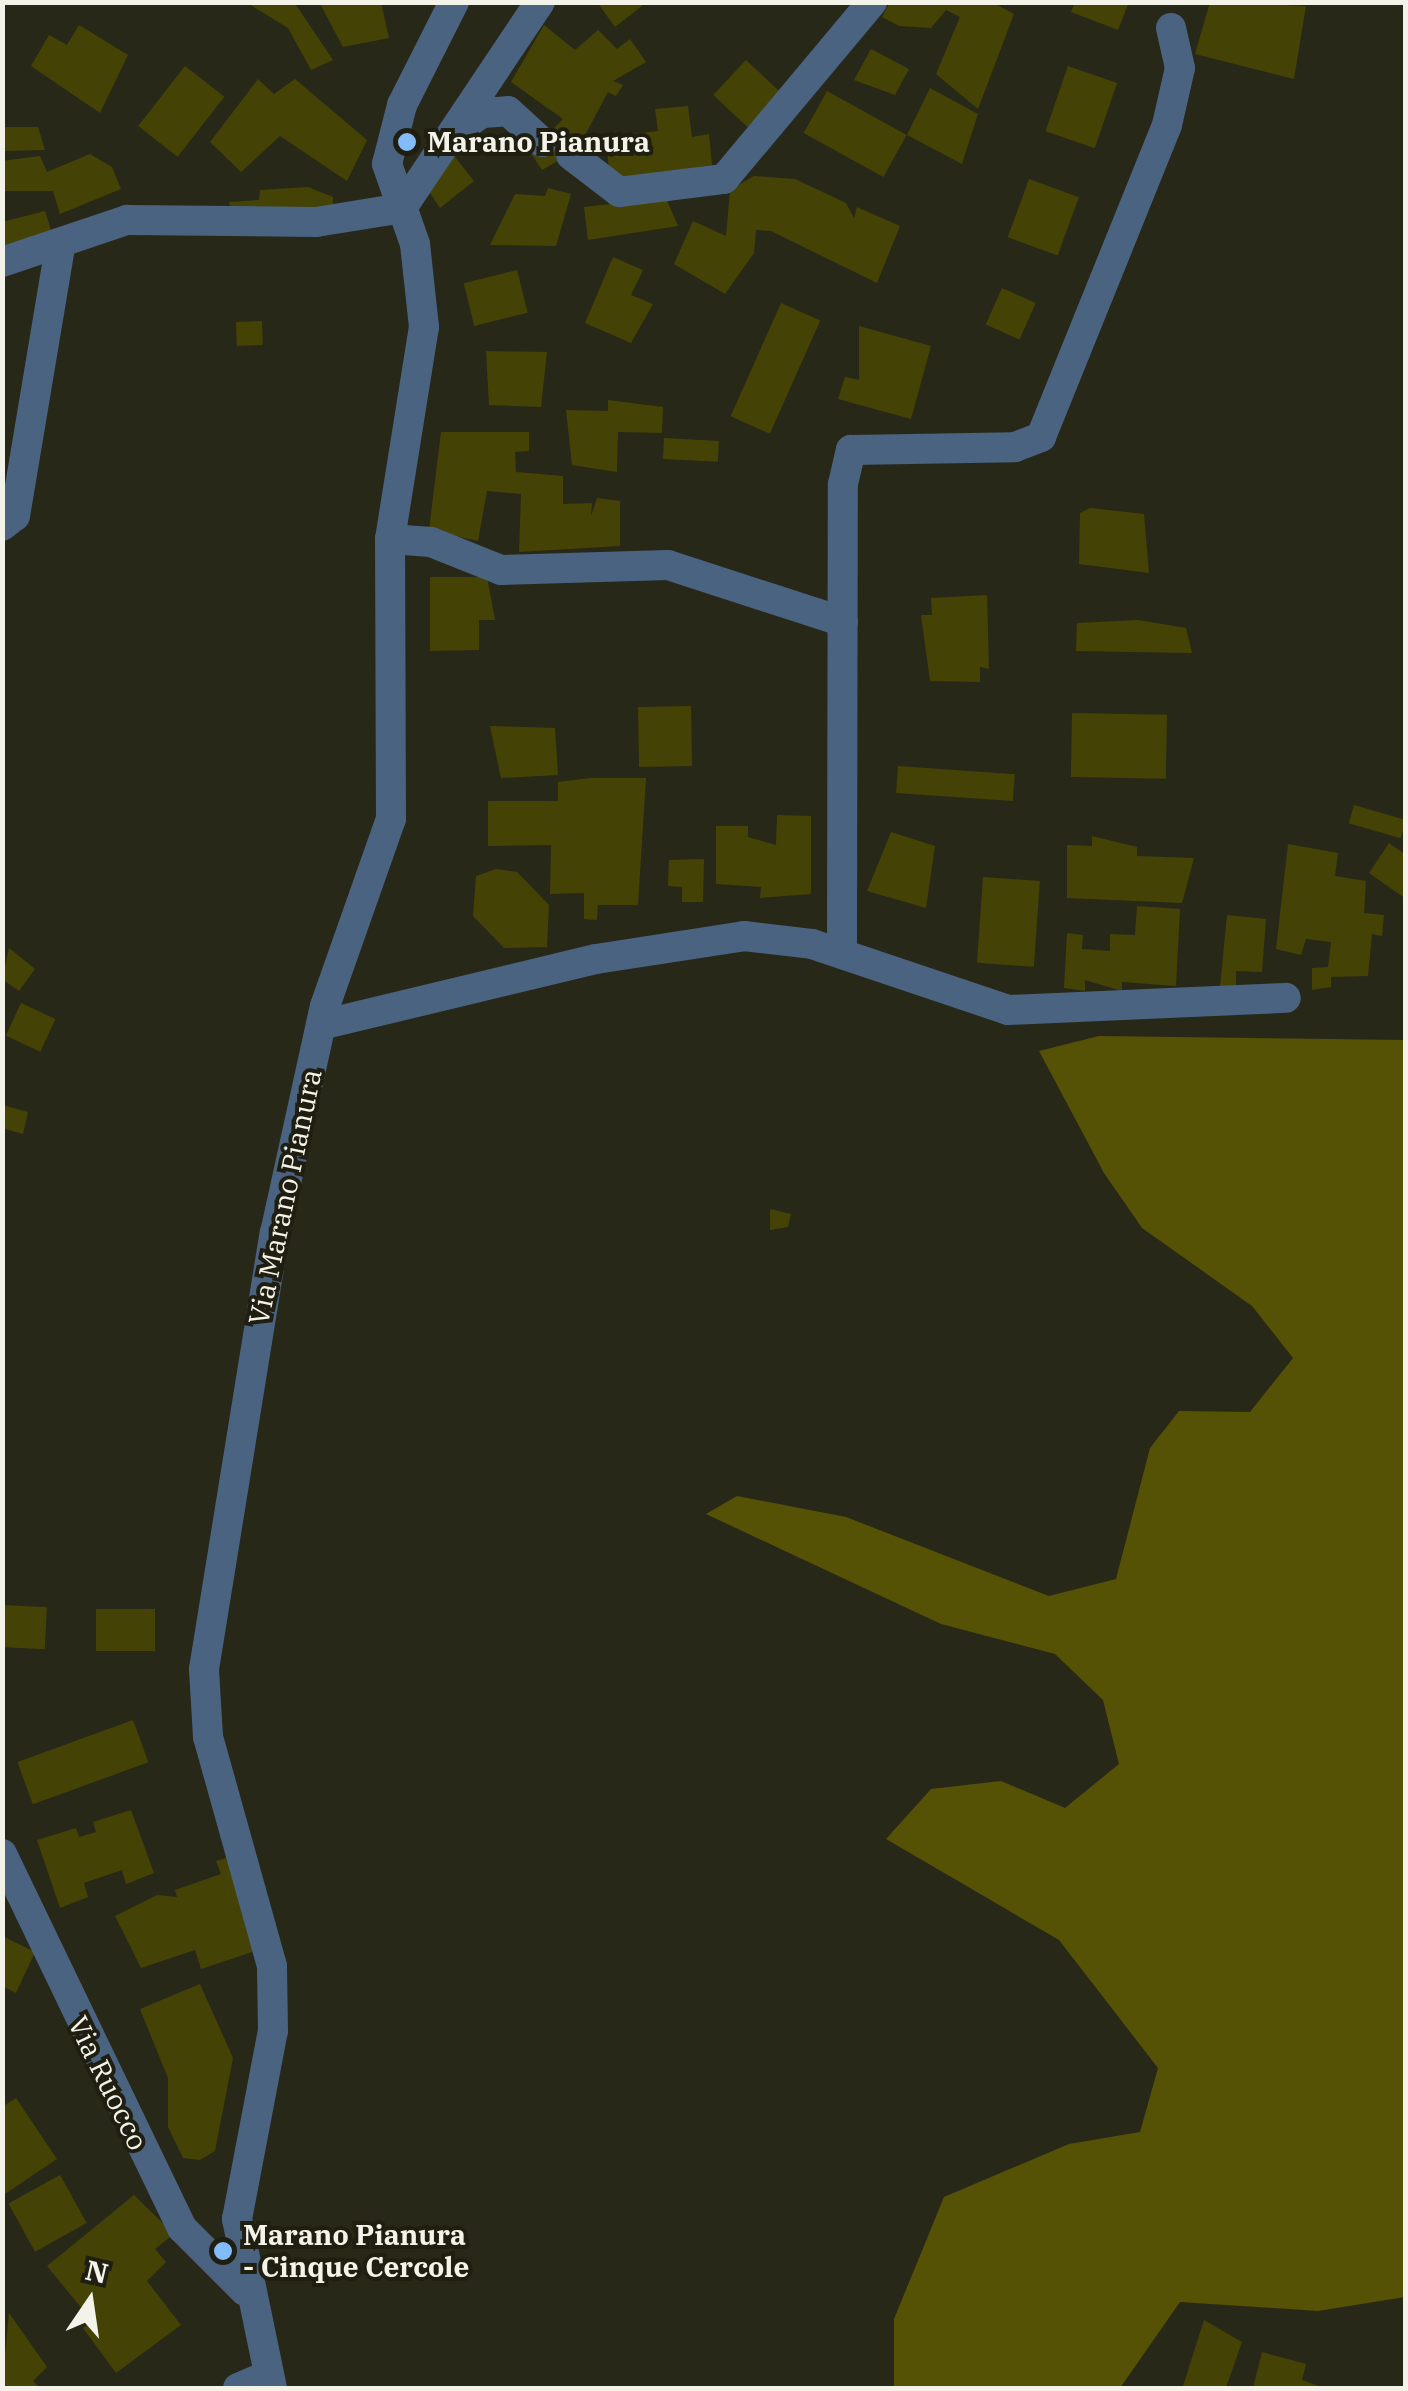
<!DOCTYPE html>
<html>
<head>
<meta charset="utf-8">
<style>
  body { margin:0 }
  #map { position:relative; width:1408px; height:2391px; overflow:hidden; background:#282819; font-family:"IBM Plex Serif",serif }
  div>[style] { position:absolute }
  [style*='--x'] { left:calc(var(--x)*1px); top:calc(var(--y)*1px); width:calc(var(--w)*1px); rotate:calc(var(--a)*1deg) }
  .green>* { inset:0; background:#555105 }
  .building>* { inset:0; background:#454206; transform-origin:0 0 }
  .minor>* { height:30px; margin:-15px; padding:0 15px; transform-origin:15px; border-radius:15px; background:#4a6381 }
  .dots>* { width:28px; height:28px; translate:-50% -50%; box-sizing:border-box; border:5px solid #1f1e10; border-radius:50% }
  span { translate:-50% -50%; white-space:nowrap; text-align:center; line-height:1.15; -webkit-text-stroke:8px #1f1e10; paint-order:stroke }
  .poi-label { font-size:28px; color:#f3f3ea; font-weight:700 }
  .left { translate:0 -50%; text-align:left }
  .street-label { font-size:28px; color:#f3f3ea }
  .frame { position:absolute; inset:0; border:5px solid #f3f3ea; pointer-events:none }
  .north { position:absolute; left:40px; top:2251px; width:100px; height:100px; -webkit-text-stroke:8px #1f1e10; paint-order:stroke; rotate:13deg; font-size:28px; font-weight:700; line-height:40px; text-align:center; color:#f3f3ea }
  .north::after { content:''; display:block; margin:auto; width:35px; height:45px; background:#f3f3ea; clip-path:polygon(50% 0,100% 100%,50% 72%,0 100%) }
</style>
</head>
<body>
<div id="map">
  <div class="green">
    <div style="clip-path:polygon(1099px 1036px,1405px 1040px,1405px 2297px,1318px 2311px,1180px 2302px,1120px 2388px,894px 2388px,894px 2319px,944px 2197px,1069px 2144px,1140px 2132px,1158px 2068px,1059px 1940px,886px 1839px,931px 1789px,1001px 1781px,1065px 1808px,1119px 1764px,1103px 1700px,1055px 1654px,941px 1624px,706px 1514px,737px 1496px,846px 1517px,1049px 1596px,1116px 1579px,1150px 1448px,1179px 1411px,1250px 1412px,1293px 1358px,1252px 1306px,1142px 1228px,1104px 1173px,1039px 1051px)"></div>
  </div>
  <div class="building">
    <div style="clip-path:polygon(246px 2px,294px 2px,333px 60px,311px 70px,288px 28px)"></div>
    <div style="clip-path:polygon(319px 2px,381px 2px,389px 38px,343px 47px)"></div>
    <div style="clip-path:polygon(597px 2px,647px 2px,615px 27px)"></div>
    <div style="clip-path:polygon(890px 2px,992px 2px,1014px 14px,978px 109px,936px 74px,960px 17px,946px 10px,931px 28px,899px 26px,882px 17px)"></div>
    <div style="clip-path:polygon(1075px 2px,1129px 2px,1118px 30px,1071px 12px)"></div>
    <div style="clip-path:polygon(1210px 2px,1306px 6px,1294px 79px,1195px 54px)"></div>
    <div style="clip-path:polygon(79px 25px,128px 55px,100px 113px,31px 66px,49px 35px,67px 45px)"></div>
    <div style="clip-path:polygon(544px 25px,575px 50px,598px 30px,617px 49px,630px 39px,646px 62px,613px 81px,623px 85px,616px 96px,608px 92px,577px 150px,542px 170px,530px 152px,563px 119px,511px 82px)"></div>
    <div style="clip-path:polygon(871px 49px,909px 69px,895px 95px,854px 80px)"></div>
    <div style="left:746px;top:60px;width:52px;height:48px;rotate:43deg"></div>
    <div style="left:185px;top:66px;width:50px;height:76px;rotate:38deg"></div>
    <div style="left:1068px;top:66px;width:52px;height:69px;rotate:19deg"></div>
    <div style="clip-path:polygon(258px 79px,274px 94px,295px 79px,367px 140px,347px 181px,280px 136px,241px 172px,210px 142px)"></div>
    <div style="clip-path:polygon(930px 88px,978px 114px,962px 164px,907px 135px)"></div>
    <div style="left:827px;top:91px;width:91px;height:48px;rotate:29deg"></div>
    <div style="clip-path:polygon(688px 106px,692px 137px,709px 134px,712px 165px,610px 181px,606px 137px,658px 131px,655px 109px)"></div>
    <div style="clip-path:polygon(2px 127px,38px 127px,45px 150px,2px 151px)"></div>
    <div style="clip-path:polygon(447px 147px,474px 181px,440px 208px,425px 185px)"></div>
    <div style="clip-path:polygon(90px 154px,112px 167px,121px 189px,60px 214px,53px 191px,2px 191px,2px 161px,40px 156px,47px 172px)"></div>
    <div style="clip-path:polygon(754px 176px,795px 179px,846px 203px,854px 218px,857px 207px,900px 226px,877px 283px,771px 231px,756px 230px,754px 253px,725px 294px,674px 264px,693px 221px,726px 236px,730px 190px)"></div>
    <div style="left:1029px;top:179px;width:53px;height:62px;rotate:20deg"></div>
    <div style="clip-path:polygon(308px 187px,333px 197px,333px 210px,231px 213px,229px 202px,259px 200px,260px 190px)"></div>
    <div style="clip-path:polygon(548px 188px,571px 194px,556px 246px,490px 245px,515px 194px,545px 196px)"></div>
    <div style="clip-path:polygon(666px 198px,678px 226px,588px 240px,584px 207px)"></div>
    <div style="clip-path:polygon(45px 211px,54px 240px,2px 252px,2px 222px)"></div>
    <div style="clip-path:polygon(613px 257px,643px 270px,631px 295px,653px 304px,631px 343px,585px 323px)"></div>
    <div style="left:517px;top:270px;width:44px;height:55px;rotate:76deg"></div>
    <div style="left:1002px;top:288px;width:37px;height:40px;rotate:24deg"></div>
    <div style="left:781px;top:303px;width:43px;height:124px;rotate:24deg"></div>
    <div style="left:262px;top:321px;width:24px;height:26px;rotate:88deg"></div>
    <div style="clip-path:polygon(859px 326px,931px 346px,911px 419px,838px 399px,845px 377px,859px 380px)"></div>
    <div style="clip-path:polygon(486px 351px,547px 352px,541px 407px,489px 405px)"></div>
    <div style="clip-path:polygon(608px 400px,663px 407px,662px 433px,618px 432px,617px 472px,572px 465px,566px 410px,608px 411px)"></div>
    <div style="clip-path:polygon(441px 432px,529px 432px,529px 451px,515px 452px,516px 472px,563px 476px,563px 504px,592px 503px,591px 516px,597px 498px,620px 501px,620px 546px,519px 552px,521px 494px,487px 491px,478px 541px,429px 530px)"></div>
    <div style="left:664px;top:438px;width:55px;height:21px;rotate:3deg"></div>
    <div style="clip-path:polygon(1090px 508px,1144px 514px,1149px 573px,1079px 564px,1080px 513px)"></div>
    <div style="clip-path:polygon(430px 577px,487px 577px,495px 620px,479px 620px,479px 650px,430px 651px)"></div>
    <div style="clip-path:polygon(987px 595px,989px 669px,980px 667px,980px 682px,930px 681px,921px 615px,932px 615px,931px 598px)"></div>
    <div style="clip-path:polygon(1138px 620px,1186px 628px,1192px 653px,1076px 651px,1077px 623px)"></div>
    <div style="left:691px;top:706px;width:60px;height:53px;rotate:89deg"></div>
    <div style="left:1072px;top:713px;width:95px;height:64px;rotate:1deg"></div>
    <div style="clip-path:polygon(490px 726px,555px 728px,558px 775px,501px 778px)"></div>
    <div style="left:898px;top:766px;width:117px;height:27px;rotate:4deg"></div>
    <div style="clip-path:polygon(590px 778px,646px 778px,638px 905px,598px 905px,597px 920px,584px 919px,584px 893px,550px 894px,551px 845px,488px 846px,488px 801px,558px 801px,558px 782px)"></div>
    <div style="left:1354px;top:805px;width:54px;height:19px;rotate:16deg"></div>
    <div style="clip-path:polygon(777px 815px,811px 816px,811px 894px,760px 898px,761px 887px,716px 884px,716px 826px,748px 826px,748px 837px,776px 845px)"></div>
    <div style="clip-path:polygon(891px 832px,935px 846px,926px 908px,867px 891px)"></div>
    <div style="clip-path:polygon(1092px 836px,1137px 847px,1137px 856px,1194px 858px,1182px 903px,1067px 898px,1067px 845px,1092px 846px)"></div>
    <div style="clip-path:polygon(1389px 843px,1406px 855px,1406px 899px,1369px 873px)"></div>
    <div style="clip-path:polygon(1288px 844px,1338px 853px,1335px 876px,1366px 881px,1364px 913px,1384px 915px,1382px 936px,1372px 934px,1368px 976px,1331px 977px,1331px 987px,1312px 990px,1312px 968px,1328px 967px,1331px 942px,1306px 939px,1301px 955px,1276px 949px)"></div>
    <div style="clip-path:polygon(704px 859px,703px 902px,682px 902px,682px 887px,668px 886px,669px 860px)"></div>
    <div style="clip-path:polygon(496px 869px,517px 872px,549px 905px,547px 947px,504px 948px,473px 916px,476px 876px)"></div>
    <div style="left:983px;top:877px;width:57px;height:86px;rotate:4deg"></div>
    <div style="clip-path:polygon(1137px 906px,1180px 909px,1176px 986px,1122px 982px,1122px 991px,1085px 980px,1085px 991px,1064px 988px,1067px 933px,1083px 935px,1082px 949px,1110px 951px,1110px 934px,1135px 935px)"></div>
    <div style="clip-path:polygon(1227px 915px,1266px 919px,1262px 972px,1236px 971px,1236px 988px,1220px 987px)"></div>
    <div style="clip-path:polygon(9px 948px,35px 969px,19px 991px,2px 979px)"></div>
    <div style="left:21px;top:1003px;width:38px;height:36px;rotate:25deg"></div>
    <div style="clip-path:polygon(2px 1105px,28px 1112px,23px 1134px,2px 1128px)"></div>
    <div style="clip-path:polygon(770px 1209px,791px 1214px,788px 1227px,770px 1230px)"></div>
    <div style="left:2px;top:1605px;width:45px;height:42px;rotate:3deg"></div>
    <div style="left:96px;top:1609px;width:59px;height:42px"></div>
    <div style="left:133px;top:1720px;width:45px;height:123px;rotate:70deg"></div>
    <div style="clip-path:polygon(131px 1810px,154px 1873px,126px 1884px,122px 1870px,84px 1883px,88px 1897px,60px 1908px,37px 1840px,76px 1828px,79px 1837px,96px 1832px,93px 1822px)"></div>
    <div style="clip-path:polygon(233px 1856px,264px 1948px,201px 1969px,195px 1950px,141px 1968px,115px 1916px,157px 1895px,177px 1897px,175px 1890px,221px 1874px,216px 1861px)"></div>
    <div style="clip-path:polygon(2px 1936px,35px 1952px,16px 1993px,2px 1986px)"></div>
    <div style="clip-path:polygon(200px 1984px,233px 2058px,215px 2151px,200px 2160px,183px 2158px,168px 2127px,168px 2078px,140px 2009px)"></div>
    <div style="clip-path:polygon(16px 2098px,57px 2159px,5px 2194px,2px 2107px)"></div>
    <div style="left:60px;top:2175px;width:55px;height:59px;rotate:61deg"></div>
    <div style="clip-path:polygon(134px 2195px,174px 2234px,155px 2249px,166px 2262px,147px 2281px,181px 2325px,116px 2373px,83px 2328px,92px 2321px,47px 2266px)"></div>
    <div style="clip-path:polygon(9px 2313px,47px 2367px,33px 2381px,40px 2388px,2px 2388px)"></div>
    <div style="clip-path:polygon(1204px 2320px,1242px 2342px,1226px 2388px,1183px 2386px)"></div>
    <div style="clip-path:polygon(1262px 2352px,1306px 2364px,1302px 2380px,1325px 2388px,1253px 2388px)"></div>
  </div>
  <div class="minor">
    <div style="--x:456;--y:131;--w:32;--a:-35"></div>
    <div style="--x:482;--y:113;--w:26;--a:-4"></div>
    <div style="--x:508;--y:111;--w:46;--a:42.4"></div>
    <div style="--x:571;--y:155;--w:61;--a:37.6"></div>
    <div style="--x:619;--y:192;--w:106;--a:-7.1"></div>
    <div style="--x:724;--y:179;--w:231;--a:-50.1"></div>
    <div style="--x:2;--y:262;--w:132;--a:-18.6"></div>
    <div style="--x:127;--y:220;--w:189;--a:0.6"></div>
    <div style="--x:316;--y:222;--w:87;--a:-9.2"></div>
    <div style="--x:402;--y:208;--w:248;--a:-56.2"></div>
    <div style="--x:2;--y:526;--w:16;--a:-38"></div>
    <div style="--x:15;--y:516;--w:273;--a:-80.5"></div>
    <div style="--x:390;--y:539;--w:41;--a:4.2"></div>
    <div style="--x:431;--y:542;--w:75;--a:21.8"></div>
    <div style="--x:501;--y:570;--w:167;--a:-1.7"></div>
    <div style="--x:668;--y:565;--w:184;--a:18"></div>
    <div style="--x:842;--y:954;--w:470;--a:-89.9"></div>
    <div style="--x:843;--y:484;--w:35;--a:-77"></div>
    <div style="--x:851;--y:450;--w:164;--a:-1"></div>
    <div style="--x:1015;--y:447;--w:28;--a:-21"></div>
    <div style="--x:1041;--y:437;--w:336;--a:-68"></div>
    <div style="--x:1167;--y:125;--w:58;--a:-77.2"></div>
    <div style="--x:1180;--y:68;--w:41;--a:-102.7"></div>
    <div style="--x:321;--y:1025;--w:283;--a:-13.5"></div>
    <div style="--x:596;--y:959;--w:150;--a:-8.8"></div>
    <div style="--x:744;--y:936;--w:68;--a:6.7"></div>
    <div style="--x:812;--y:944;--w:207;--a:18.6"></div>
    <div style="--x:1008;--y:1010;--w:278;--a:-2.5"></div>
    <div style="--x:2;--y:1854;--w:415;--a:64.3"></div>
    <div style="--x:182;--y:2228;--w:89;--a:45"></div>
    <div style="--x:238;--y:2388;--w:33;--a:-23"></div>
    <div style="--x:272;--y:2388;--w:173;--a:-101.7"></div>
    <div style="--x:237;--y:2219;--w:191;--a:-79.2"></div>
    <div style="--x:273;--y:2031;--w:65;--a:-90.9"></div>
    <div style="--x:272;--y:1966;--w:238;--a:-105.6"></div>
    <div style="--x:208;--y:1737;--w:68;--a:-93.4"></div>
    <div style="--x:204;--y:1669;--w:442;--a:-80.8"></div>
    <div style="--x:275;--y:1233;--w:232;--a:-77.6"></div>
    <div style="--x:325;--y:1006;--w:198;--a:-70.6"></div>
    <div style="--x:391;--y:819;--w:280;--a:-90.2"></div>
    <div style="--x:390;--y:539;--w:215;--a:-80.9"></div>
    <div style="--x:424;--y:327;--w:83;--a:-96.2"></div>
    <div style="--x:415;--y:244;--w:85;--a:-109.3"></div>
    <div style="--x:387;--y:164;--w:61;--a:-75.7"></div>
    <div style="--x:402;--y:105;--w:115;--a:-63.2"></div>
  </div>
  <div class="dots">
    <div style="left:407px;top:142px;background:#84bcfb"></div>
    <div style="left:223px;top:2251px;background:#84bcfb"></div>
  </div>
  <div class="poi-label">
    <span class="left" style="left:427px;top:142px">Marano Pianura</span>
    <span class="left" style="left:243px;top:2251px">Marano Pianura<br>- Cinque Cercole</span>
  </div>
  <div class="street-label">
    <span style="left:285px;top:1197px;rotate:-78deg">Via Marano Pianura</span>
    <span style="left:108px;top:2083px;rotate:64deg">Via Ruocco</span>
  </div>
  <div class="frame"></div>
  <div class="north">N</div>
</div>
</body>
</html>
